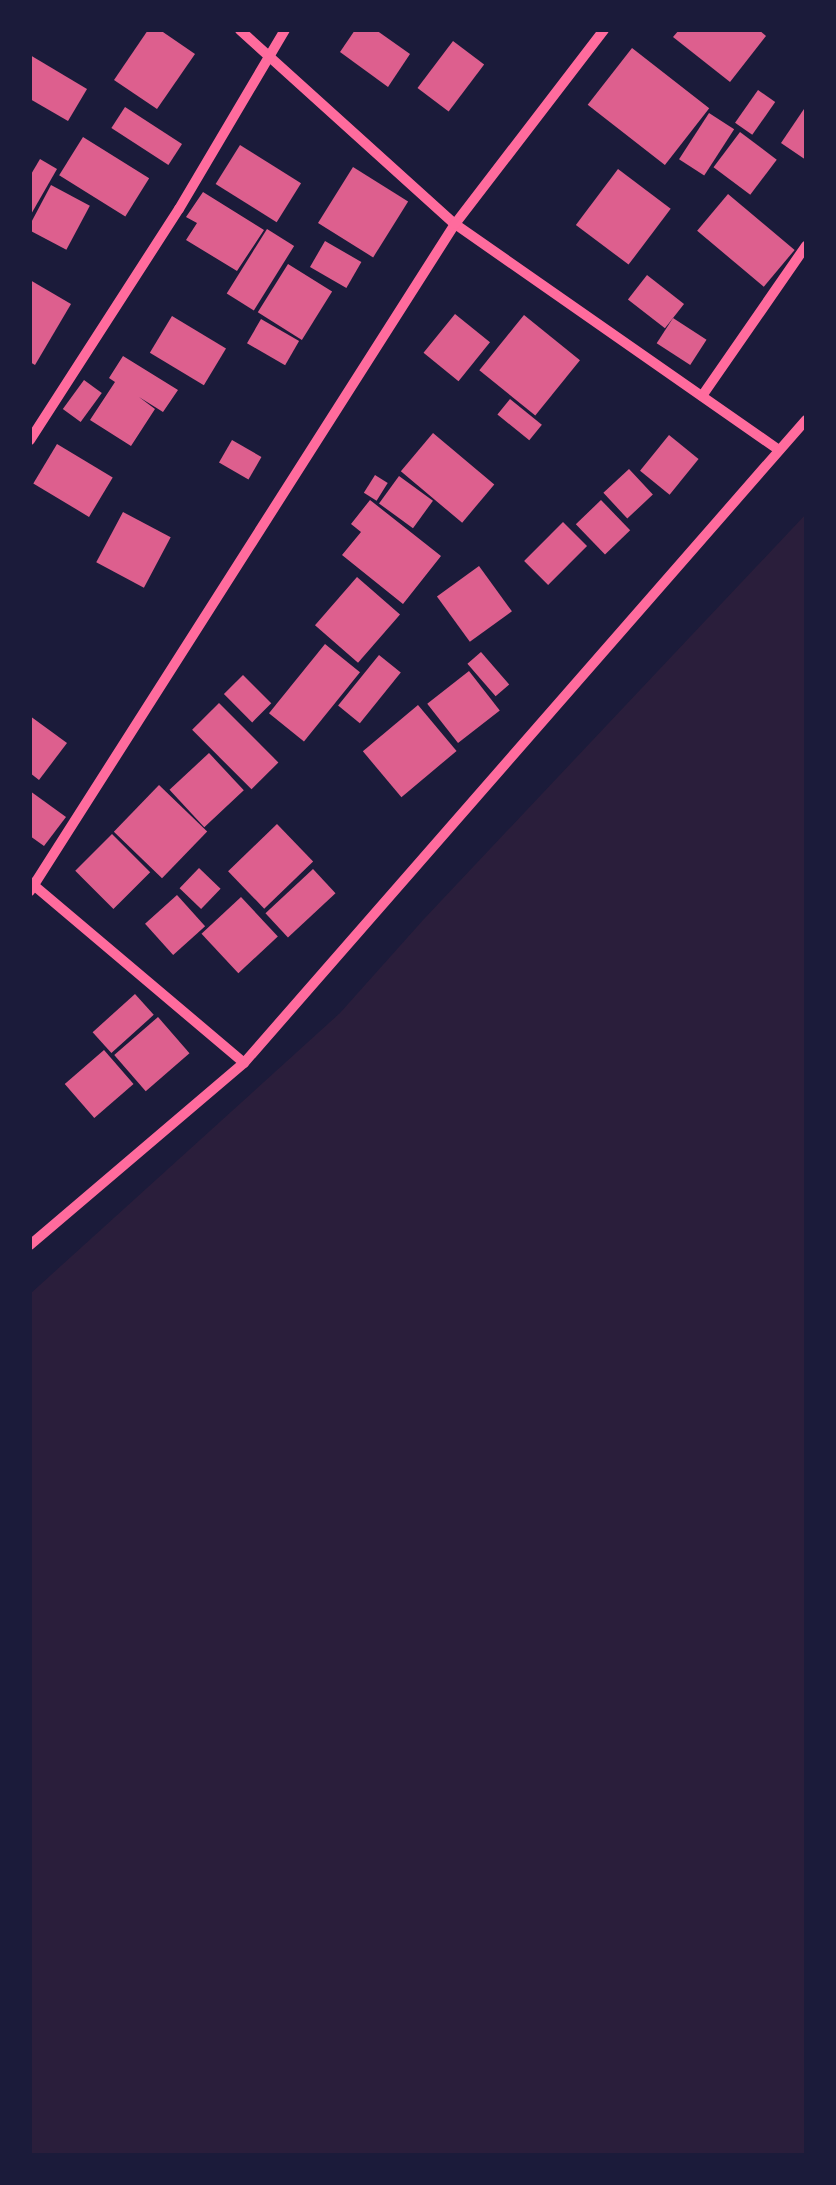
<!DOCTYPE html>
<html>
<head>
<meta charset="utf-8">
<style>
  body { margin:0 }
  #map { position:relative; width:836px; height:2185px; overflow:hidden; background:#1b1b3a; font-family:"DM Sans",sans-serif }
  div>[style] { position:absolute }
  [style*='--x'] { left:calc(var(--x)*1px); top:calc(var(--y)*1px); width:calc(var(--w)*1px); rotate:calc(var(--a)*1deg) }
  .green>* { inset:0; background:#2a1e3b }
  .building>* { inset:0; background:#dd5f8e; transform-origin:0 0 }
  .minor>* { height:10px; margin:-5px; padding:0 5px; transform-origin:5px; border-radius:5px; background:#ff6b9d }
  span { translate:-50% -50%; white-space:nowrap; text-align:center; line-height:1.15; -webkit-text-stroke:10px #1b1b3a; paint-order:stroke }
  .frame { position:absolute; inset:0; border:32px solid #1b1b3a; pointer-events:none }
</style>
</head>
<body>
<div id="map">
  <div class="green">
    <div style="clip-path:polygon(806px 514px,806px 2155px,30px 2155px,30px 1294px,340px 1013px,424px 919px)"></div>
  </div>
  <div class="building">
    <div style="clip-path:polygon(148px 30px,160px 30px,195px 54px,157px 109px,114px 80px)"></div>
    <div style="clip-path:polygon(355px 30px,376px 30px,410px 54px,388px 87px,340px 52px)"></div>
    <div style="clip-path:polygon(679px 30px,759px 30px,766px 36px,730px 82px,673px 37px)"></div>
    <div style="left:453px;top:41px;width:39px;height:59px;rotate:37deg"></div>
    <div style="left:632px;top:48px;width:98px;height:72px;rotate:38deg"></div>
    <div style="clip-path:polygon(30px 55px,87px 89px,68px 121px,30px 99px)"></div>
    <div style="left:758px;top:90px;width:21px;height:40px;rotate:35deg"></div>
    <div style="clip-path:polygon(806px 106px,806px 160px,781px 143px)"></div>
    <div style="left:125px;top:107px;width:68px;height:25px;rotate:33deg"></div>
    <div style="left:709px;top:113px;width:30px;height:55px;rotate:33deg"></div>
    <div style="left:740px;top:132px;width:46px;height:44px;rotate:37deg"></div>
    <div style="left:83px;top:137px;width:78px;height:45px;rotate:32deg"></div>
    <div style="left:240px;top:145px;width:72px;height:46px;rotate:32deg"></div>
    <div style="clip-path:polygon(40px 159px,57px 169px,30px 216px,30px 176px)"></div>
    <div style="left:353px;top:167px;width:65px;height:66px;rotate:32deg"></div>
    <div style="left:618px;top:169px;width:66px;height:70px;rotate:37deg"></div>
    <div style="left:51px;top:185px;width:44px;height:50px;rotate:28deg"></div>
    <div style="clip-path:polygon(203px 192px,264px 230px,237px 271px,186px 240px,197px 223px,186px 217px)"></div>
    <div style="left:728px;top:194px;width:87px;height:48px;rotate:40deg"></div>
    <div style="left:267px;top:229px;width:32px;height:76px;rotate:32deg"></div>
    <div style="left:325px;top:241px;width:42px;height:30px;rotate:30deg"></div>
    <div style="left:288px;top:264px;width:52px;height:57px;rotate:32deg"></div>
    <div style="left:647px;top:275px;width:47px;height:31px;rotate:38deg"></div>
    <div style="clip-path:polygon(30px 280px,71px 304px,35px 365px,30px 362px)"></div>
    <div style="left:455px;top:314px;width:45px;height:50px;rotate:39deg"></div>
    <div style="left:524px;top:315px;width:72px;height:71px;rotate:39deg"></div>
    <div style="left:172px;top:316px;width:63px;height:43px;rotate:31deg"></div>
    <div style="left:673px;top:318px;width:40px;height:30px;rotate:33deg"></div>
    <div style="left:261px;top:319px;width:44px;height:28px;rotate:30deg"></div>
    <div style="clip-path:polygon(123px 356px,178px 390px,163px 412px,139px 397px,155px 409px,131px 446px,90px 420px,115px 382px,109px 378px)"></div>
    <div style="left:84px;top:380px;width:22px;height:36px;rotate:36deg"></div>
    <div style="left:510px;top:399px;width:41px;height:20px;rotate:39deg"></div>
    <div style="left:433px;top:433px;width:80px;height:50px;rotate:40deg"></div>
    <div style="left:669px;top:435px;width:38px;height:46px;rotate:39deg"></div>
    <div style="left:232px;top:440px;width:34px;height:26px;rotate:30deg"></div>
    <div style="left:57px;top:444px;width:65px;height:46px;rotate:31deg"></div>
    <div style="left:629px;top:469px;width:35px;height:35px;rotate:47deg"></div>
    <div style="left:375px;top:475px;width:15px;height:21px;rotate:32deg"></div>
    <div style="left:399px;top:476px;width:42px;height:34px;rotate:36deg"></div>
    <div style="clip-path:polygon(370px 500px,441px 556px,403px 604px,342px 555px,361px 532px,351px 524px)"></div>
    <div style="left:601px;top:500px;width:42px;height:35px;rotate:46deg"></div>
    <div style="left:123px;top:512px;width:54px;height:57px;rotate:28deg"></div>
    <div style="left:563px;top:522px;width:34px;height:55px;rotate:45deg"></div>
    <div style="left:479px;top:566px;width:56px;height:52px;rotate:54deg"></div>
    <div style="left:357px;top:577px;width:57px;height:64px;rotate:41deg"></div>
    <div style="left:325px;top:644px;width:45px;height:89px;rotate:39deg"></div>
    <div style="left:481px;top:652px;width:43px;height:18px;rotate:49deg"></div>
    <div style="left:379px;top:655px;width:28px;height:65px;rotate:39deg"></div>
    <div style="left:469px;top:671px;width:50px;height:53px;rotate:52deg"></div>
    <div style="left:243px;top:675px;width:40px;height:27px;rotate:45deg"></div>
    <div style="left:219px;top:703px;width:84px;height:38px;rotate:45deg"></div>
    <div style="left:418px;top:705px;width:60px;height:72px;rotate:50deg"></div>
    <div style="clip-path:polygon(30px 716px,67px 743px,39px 780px,30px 773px)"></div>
    <div style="left:209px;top:753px;width:51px;height:54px;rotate:47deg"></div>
    <div style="left:159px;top:785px;width:67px;height:65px;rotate:44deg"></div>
    <div style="clip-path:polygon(30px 791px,66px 817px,44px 846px,30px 836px)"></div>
    <div style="left:277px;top:824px;width:52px;height:68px;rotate:46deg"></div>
    <div style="left:112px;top:834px;width:54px;height:52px;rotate:45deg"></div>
    <div style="left:199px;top:868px;width:30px;height:28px;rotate:44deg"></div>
    <div style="left:313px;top:869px;width:33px;height:65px;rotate:47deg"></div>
    <div style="left:177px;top:895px;width:42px;height:43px;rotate:48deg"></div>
    <div style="left:241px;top:897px;width:54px;height:54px;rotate:47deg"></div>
    <div style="left:135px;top:994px;width:28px;height:57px;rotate:48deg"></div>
    <div style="left:158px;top:1017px;width:48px;height:58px;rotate:49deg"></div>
    <div style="left:104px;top:1050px;width:45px;height:52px;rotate:49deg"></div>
  </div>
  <div class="minor">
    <div style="--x:240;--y:30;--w:290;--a:42.1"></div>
    <div style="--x:455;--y:224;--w:395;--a:34.9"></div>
    <div style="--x:702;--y:396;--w:183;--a:-55.3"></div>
    <div style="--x:30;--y:440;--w:275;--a:-57.2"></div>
    <div style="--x:179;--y:209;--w:208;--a:-59.4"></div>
    <div style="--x:30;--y:882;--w:280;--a:40.2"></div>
    <div style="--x:30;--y:891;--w:791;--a:-57.5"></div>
    <div style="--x:455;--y:224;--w:245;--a:-52.5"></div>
    <div style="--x:30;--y:1245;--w:281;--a:-40.4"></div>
    <div style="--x:244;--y:1063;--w:854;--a:-48.85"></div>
  </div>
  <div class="frame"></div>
</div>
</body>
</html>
